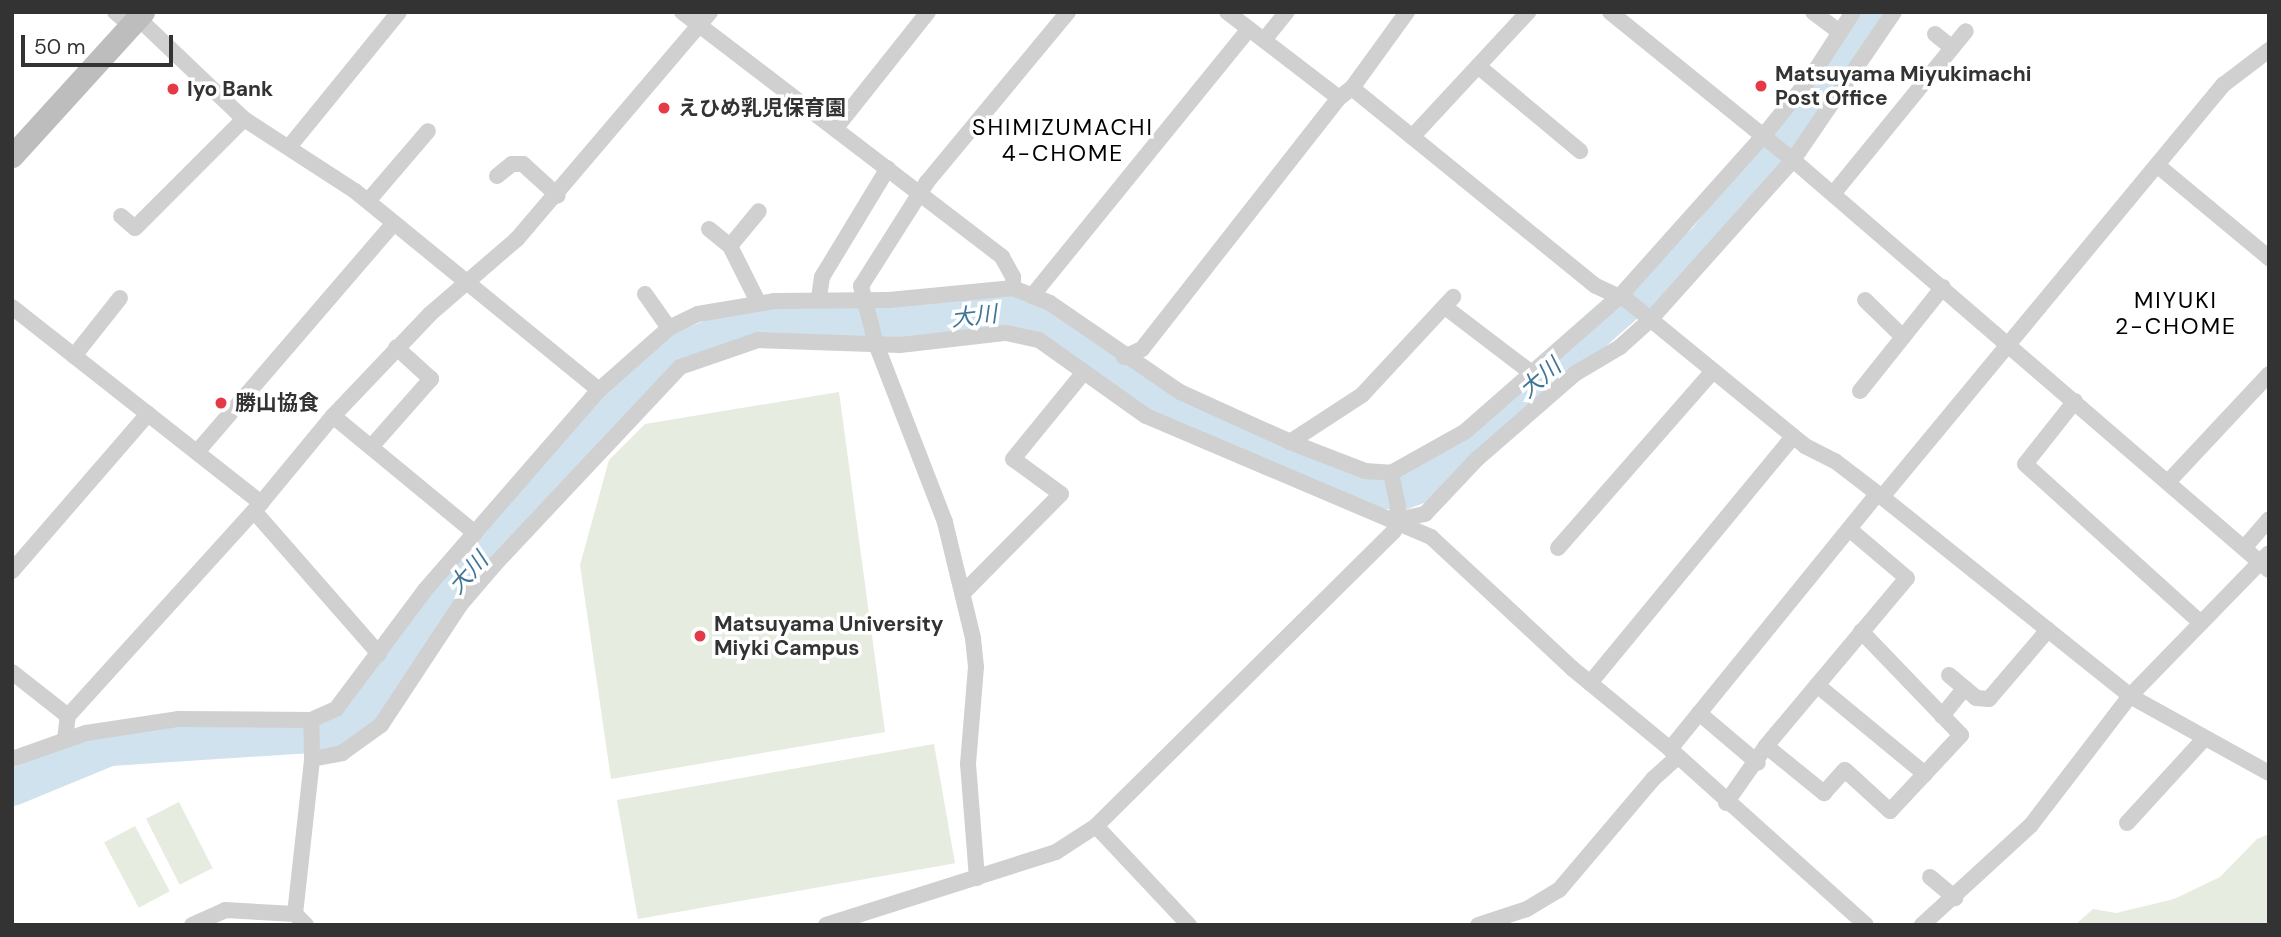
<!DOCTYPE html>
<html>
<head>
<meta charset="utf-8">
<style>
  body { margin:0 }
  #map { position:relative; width:2281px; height:937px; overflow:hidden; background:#fff; font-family:"DM Sans","Noto Sans JP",sans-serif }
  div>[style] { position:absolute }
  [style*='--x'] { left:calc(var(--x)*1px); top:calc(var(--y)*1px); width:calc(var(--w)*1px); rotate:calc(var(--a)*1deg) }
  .green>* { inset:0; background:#e6ecdf; transform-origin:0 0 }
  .river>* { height:37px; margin:-18.5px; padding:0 18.5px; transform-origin:18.5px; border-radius:18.5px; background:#cfe2ee }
  .street>* { height:16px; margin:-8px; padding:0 8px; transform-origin:8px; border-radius:8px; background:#d0d0d0 }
  .secondary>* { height:23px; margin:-11.5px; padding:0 11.5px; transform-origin:11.5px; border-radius:11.5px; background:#bdbdbd }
  .dots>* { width:19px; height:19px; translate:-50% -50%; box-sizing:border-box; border:4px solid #fff; border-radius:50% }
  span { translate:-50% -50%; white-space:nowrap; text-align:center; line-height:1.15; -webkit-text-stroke:7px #fff; paint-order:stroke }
  .poi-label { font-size:21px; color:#333; font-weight:700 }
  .left { translate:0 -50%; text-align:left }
  .neighbourhood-label { font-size:23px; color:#000; letter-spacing:2px }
  .water-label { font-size:23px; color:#3f7597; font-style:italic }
  .frame { position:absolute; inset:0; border:14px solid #333; pointer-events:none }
  .scale { position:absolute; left:21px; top:35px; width:152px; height:32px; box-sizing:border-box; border:4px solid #333; border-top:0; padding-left:9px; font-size:21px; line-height:24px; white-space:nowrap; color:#333; -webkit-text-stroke:5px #fff; paint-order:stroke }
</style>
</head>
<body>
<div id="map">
  <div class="green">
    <div style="clip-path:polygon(839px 392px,885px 732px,611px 779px,580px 565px,609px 460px,645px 424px)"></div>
    <div style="left:934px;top:744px;width:121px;height:322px;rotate:80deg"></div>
    <div style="left:179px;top:802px;width:74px;height:37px;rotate:63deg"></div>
    <div style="left:135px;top:826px;width:74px;height:35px;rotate:62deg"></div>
    <div style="clip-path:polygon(2269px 834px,2269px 925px,2075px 925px,2093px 909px,2116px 913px,2174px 899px,2220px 877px,2257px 839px)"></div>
  </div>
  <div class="river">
    <div style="--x:12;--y:787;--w:105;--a:-22.4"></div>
    <div style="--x:109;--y:747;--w:233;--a:-3.7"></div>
    <div style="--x:342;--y:732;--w:28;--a:-38"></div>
    <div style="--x:364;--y:715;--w:123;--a:-56.3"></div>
    <div style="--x:432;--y:613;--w:265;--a:-48.4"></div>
    <div style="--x:608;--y:415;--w:81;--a:-46"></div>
    <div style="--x:664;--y:357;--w:73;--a:-22.7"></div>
    <div style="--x:731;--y:329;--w:96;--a:-5.4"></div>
    <div style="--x:827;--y:320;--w:115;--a:0"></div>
    <div style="--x:942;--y:320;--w:62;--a:-7.5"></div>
    <div style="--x:1003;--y:312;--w:41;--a:8.3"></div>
    <div style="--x:1044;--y:318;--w:102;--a:36.6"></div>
    <div style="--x:1126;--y:379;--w:40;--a:28"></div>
    <div style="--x:1161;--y:398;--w:233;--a:22.9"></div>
    <div style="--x:1376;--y:489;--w:25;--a:5"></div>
    <div style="--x:1401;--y:491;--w:20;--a:-20"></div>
    <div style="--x:1420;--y:484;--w:266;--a:-41.3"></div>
    <div style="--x:1620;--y:308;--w:107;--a:-38.2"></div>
    <div style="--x:1704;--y:242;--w:167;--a:-51.1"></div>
    <div style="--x:1809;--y:112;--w:120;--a:-56.6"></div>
  </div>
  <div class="street">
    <div style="--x:115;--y:12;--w:21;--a:41"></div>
    <div style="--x:682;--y:12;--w:403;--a:37.4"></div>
    <div style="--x:1002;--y:257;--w:23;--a:61"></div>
    <div style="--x:1013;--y:277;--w:11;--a:90"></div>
    <div style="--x:1013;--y:288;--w:40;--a:22"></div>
    <div style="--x:1050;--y:303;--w:158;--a:34.4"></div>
    <div style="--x:1180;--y:392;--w:121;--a:24.4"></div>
    <div style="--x:1290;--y:442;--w:80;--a:21.1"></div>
    <div style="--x:1365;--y:471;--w:26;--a:4"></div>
    <div style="--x:1391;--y:473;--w:86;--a:-29.2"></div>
    <div style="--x:1466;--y:431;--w:205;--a:-41.2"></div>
    <div style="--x:1620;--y:296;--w:216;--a:-48.2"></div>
    <div style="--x:1764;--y:135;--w:75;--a:-51"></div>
    <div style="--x:1811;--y:77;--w:77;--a:-57.1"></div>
    <div style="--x:1227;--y:12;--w:141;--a:37.5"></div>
    <div style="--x:1610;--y:12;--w:235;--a:39"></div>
    <div style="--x:1793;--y:160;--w:628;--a:40.74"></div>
    <div style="--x:1813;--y:12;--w:34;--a:37"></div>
    <div style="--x:138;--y:18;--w:146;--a:43.6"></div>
    <div style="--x:244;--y:119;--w:132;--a:33"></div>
    <div style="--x:355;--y:191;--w:315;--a:39.2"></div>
    <div style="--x:1935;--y:34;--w:22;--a:39"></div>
    <div style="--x:1264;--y:40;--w:36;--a:-51"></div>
    <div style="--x:1478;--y:66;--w:133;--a:39.8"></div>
    <div style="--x:1352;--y:88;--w:314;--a:39.1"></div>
    <div style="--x:1596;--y:286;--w:35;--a:25"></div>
    <div style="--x:1628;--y:301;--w:229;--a:39.3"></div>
    <div style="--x:1805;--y:446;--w:34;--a:27"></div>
    <div style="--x:1835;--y:461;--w:59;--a:37.5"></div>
    <div style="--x:1882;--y:497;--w:318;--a:38.7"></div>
    <div style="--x:2130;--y:696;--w:199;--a:-45.8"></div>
    <div style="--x:835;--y:129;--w:149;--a:-51.5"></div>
    <div style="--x:1412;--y:137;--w:171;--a:-47.1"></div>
    <div style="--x:289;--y:147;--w:174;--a:-50.8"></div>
    <div style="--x:2157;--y:165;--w:146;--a:39.7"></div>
    <div style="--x:497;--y:176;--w:19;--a:-39"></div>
    <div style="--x:512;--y:164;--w:11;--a:0"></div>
    <div style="--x:523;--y:164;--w:47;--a:42.4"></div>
    <div style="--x:1833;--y:194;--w:210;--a:-50.8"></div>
    <div style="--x:368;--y:201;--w:92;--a:-49.4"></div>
    <div style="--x:121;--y:216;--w:18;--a:41"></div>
    <div style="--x:135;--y:228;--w:154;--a:-45"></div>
    <div style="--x:709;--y:229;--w:27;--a:39"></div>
    <div style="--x:730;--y:246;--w:63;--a:63.4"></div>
    <div style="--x:730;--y:246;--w:45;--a:-50.4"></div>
    <div style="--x:645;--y:294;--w:42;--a:54.8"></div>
    <div style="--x:1032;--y:296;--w:344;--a:-50.9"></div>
    <div style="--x:819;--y:298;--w:21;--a:-82"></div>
    <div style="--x:822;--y:277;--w:127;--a:-58.8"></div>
    <div style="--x:1865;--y:300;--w:53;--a:44.2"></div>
    <div style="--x:12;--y:307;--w:317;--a:38.2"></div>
    <div style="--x:1445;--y:307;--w:111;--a:37.3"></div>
    <div style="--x:74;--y:356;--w:74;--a:-51.6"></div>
    <div style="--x:1124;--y:357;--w:20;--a:-24"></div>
    <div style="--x:1142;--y:349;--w:319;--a:-51.9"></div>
    <div style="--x:1339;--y:98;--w:16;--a:-38"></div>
    <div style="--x:1352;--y:88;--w:94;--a:-54.1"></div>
    <div style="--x:1860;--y:391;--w:133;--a:-51.4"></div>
    <div style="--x:2075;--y:401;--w:80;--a:128.4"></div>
    <div style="--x:2025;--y:464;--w:234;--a:42.1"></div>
    <div style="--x:333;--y:416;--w:184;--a:39.5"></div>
    <div style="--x:1290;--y:442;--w:86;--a:-33.1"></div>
    <div style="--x:1362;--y:395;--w:134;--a:-47.1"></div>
    <div style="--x:371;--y:447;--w:91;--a:-48.6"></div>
    <div style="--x:431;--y:379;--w:47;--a:-137.6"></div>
    <div style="--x:197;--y:452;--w:302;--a:-49.3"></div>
    <div style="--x:2168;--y:482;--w:148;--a:-46.9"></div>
    <div style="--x:1882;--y:497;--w:535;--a:-50.39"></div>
    <div style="--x:2223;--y:85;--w:58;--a:-37.3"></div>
    <div style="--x:254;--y:511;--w:190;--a:48.8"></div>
    <div style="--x:1398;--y:520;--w:28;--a:-13"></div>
    <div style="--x:1425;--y:514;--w:76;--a:-46.6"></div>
    <div style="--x:1477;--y:459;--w:131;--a:-41"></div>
    <div style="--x:1576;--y:373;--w:51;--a:-30.6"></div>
    <div style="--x:1620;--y:347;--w:40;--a:-42"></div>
    <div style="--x:1650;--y:320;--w:215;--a:-48.2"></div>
    <div style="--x:1793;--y:160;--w:179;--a:-55.7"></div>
    <div style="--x:1558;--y:548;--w:235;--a:-48.8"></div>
    <div style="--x:2244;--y:548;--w:38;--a:-49"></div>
    <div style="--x:12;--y:571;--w:208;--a:-49.1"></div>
    <div style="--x:963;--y:593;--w:139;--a:-45.3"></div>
    <div style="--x:1061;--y:494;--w:59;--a:-143.9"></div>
    <div style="--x:1013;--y:459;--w:112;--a:-50.8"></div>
    <div style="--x:12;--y:672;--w:71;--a:38.2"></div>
    <div style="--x:1949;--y:675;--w:35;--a:40"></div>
    <div style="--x:1976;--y:698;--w:13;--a:4"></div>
    <div style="--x:1989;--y:699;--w:91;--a:-49.5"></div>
    <div style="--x:1590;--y:683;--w:319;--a:-50.5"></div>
    <div style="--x:1817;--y:685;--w:140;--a:39.5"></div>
    <div style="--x:1699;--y:713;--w:77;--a:40.3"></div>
    <div style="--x:1942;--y:716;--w:36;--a:-51"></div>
    <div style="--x:65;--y:739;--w:23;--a:-83"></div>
    <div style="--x:68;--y:716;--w:287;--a:-47.8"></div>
    <div style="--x:261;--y:503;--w:113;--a:-50.4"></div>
    <div style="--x:333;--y:416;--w:141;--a:-46.4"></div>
    <div style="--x:430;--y:314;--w:115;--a:-40.8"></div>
    <div style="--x:517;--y:239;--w:298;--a:-49.6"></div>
    <div style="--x:1766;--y:746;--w:75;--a:39"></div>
    <div style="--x:1824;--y:793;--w:31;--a:-48"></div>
    <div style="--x:1845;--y:770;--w:61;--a:42.3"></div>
    <div style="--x:1890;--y:811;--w:104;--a:-46.9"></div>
    <div style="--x:1961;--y:735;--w:144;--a:-133.9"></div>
    <div style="--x:1670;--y:749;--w:328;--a:-50.9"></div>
    <div style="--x:12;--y:759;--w:78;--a:-19.4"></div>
    <div style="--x:86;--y:733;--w:94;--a:-8.6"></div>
    <div style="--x:179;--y:719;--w:132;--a:0.4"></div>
    <div style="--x:311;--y:720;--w:27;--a:-24"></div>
    <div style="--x:336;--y:709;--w:149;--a:-53.2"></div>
    <div style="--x:425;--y:590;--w:265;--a:-49"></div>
    <div style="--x:599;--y:390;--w:94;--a:-41.5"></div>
    <div style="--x:669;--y:328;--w:32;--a:-26"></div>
    <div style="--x:698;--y:314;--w:78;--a:-9.6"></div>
    <div style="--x:775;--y:301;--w:114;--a:-0.5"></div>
    <div style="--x:889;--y:300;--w:125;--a:-5.5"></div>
    <div style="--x:312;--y:759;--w:31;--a:-11"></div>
    <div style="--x:342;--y:753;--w:48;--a:-35.7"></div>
    <div style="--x:381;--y:725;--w:144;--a:-56.6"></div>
    <div style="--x:460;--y:605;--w:55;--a:-49.4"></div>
    <div style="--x:496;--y:563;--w:269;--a:-46.8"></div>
    <div style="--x:680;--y:367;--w:83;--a:-19.1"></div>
    <div style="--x:758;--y:340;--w:142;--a:2"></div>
    <div style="--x:900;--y:345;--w:107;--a:-6.5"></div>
    <div style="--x:1006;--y:333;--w:34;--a:12"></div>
    <div style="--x:1039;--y:340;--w:131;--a:35.4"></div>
    <div style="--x:1146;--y:416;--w:310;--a:23"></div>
    <div style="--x:1431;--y:537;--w:194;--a:42.9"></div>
    <div style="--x:1573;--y:669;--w:126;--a:39.5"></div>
    <div style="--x:1670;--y:749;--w:263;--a:41.9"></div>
    <div style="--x:1726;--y:803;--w:70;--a:-54.9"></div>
    <div style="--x:1766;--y:746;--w:219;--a:-50"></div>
    <div style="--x:1907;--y:578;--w:76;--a:-139.8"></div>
    <div style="--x:2127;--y:823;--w:114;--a:-47.5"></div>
    <div style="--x:1096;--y:826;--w:136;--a:46.8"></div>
    <div style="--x:1930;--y:877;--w:33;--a:40"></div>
    <div style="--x:977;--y:878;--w:114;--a:-94.5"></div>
    <div style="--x:968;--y:764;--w:97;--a:-85.3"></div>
    <div style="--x:976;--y:667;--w:29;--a:-96"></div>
    <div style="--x:973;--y:638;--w:119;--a:-103.6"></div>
    <div style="--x:945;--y:522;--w:191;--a:-111.2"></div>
    <div style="--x:876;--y:344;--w:60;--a:-104.5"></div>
    <div style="--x:861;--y:286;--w:123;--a:-57.6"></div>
    <div style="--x:927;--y:182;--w:221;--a:-50.3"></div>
    <div style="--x:295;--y:914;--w:156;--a:-83.7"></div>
    <div style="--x:312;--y:759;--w:39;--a:-91"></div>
    <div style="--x:192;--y:925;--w:36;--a:-24"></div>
    <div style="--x:225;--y:910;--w:70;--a:3.3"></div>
    <div style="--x:295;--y:914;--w:16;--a:45"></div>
    <div style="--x:826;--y:925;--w:241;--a:-17.6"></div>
    <div style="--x:1056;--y:852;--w:48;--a:-33"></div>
    <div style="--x:1096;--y:826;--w:419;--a:-44.7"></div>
    <div style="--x:1394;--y:531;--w:25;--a:-81"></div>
    <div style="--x:1398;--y:506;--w:34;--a:-102"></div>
    <div style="--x:1478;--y:925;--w:52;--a:-18.1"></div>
    <div style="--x:1527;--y:909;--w:37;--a:-31"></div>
    <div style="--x:1559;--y:890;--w:145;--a:-49.7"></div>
    <div style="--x:1653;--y:779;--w:31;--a:-42"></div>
    <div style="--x:1922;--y:925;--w:148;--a:-42.5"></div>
    <div style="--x:2031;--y:825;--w:163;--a:-52.5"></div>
    <div style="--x:2130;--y:696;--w:159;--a:29"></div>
  </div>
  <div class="secondary">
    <div style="--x:12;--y:156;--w:195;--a:-47.7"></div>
  </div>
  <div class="dots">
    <div style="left:1761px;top:86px;background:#e63946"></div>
    <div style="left:173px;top:89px;background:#e63946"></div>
    <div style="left:664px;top:108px;background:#e63946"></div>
    <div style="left:221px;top:403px;background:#e63946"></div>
    <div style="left:700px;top:636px;background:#e63946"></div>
  </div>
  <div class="poi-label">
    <span class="left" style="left:1775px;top:86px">Matsuyama Miyukimachi<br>Post Office</span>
    <span class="left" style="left:187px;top:89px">Iyo Bank</span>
    <span class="left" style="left:678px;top:108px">えひめ乳児保育園</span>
    <span class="left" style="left:235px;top:403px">勝山協食</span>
    <span class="left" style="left:714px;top:636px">Matsuyama University<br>Miyki Campus</span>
  </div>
  <div class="neighbourhood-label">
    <span style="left:1063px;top:140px">SHIMIZUMACHI<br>4-CHOME</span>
    <span style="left:2176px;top:313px">MIYUKI<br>2-CHOME</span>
  </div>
  <div class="water-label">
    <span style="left:974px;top:316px;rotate:-6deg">大川</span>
    <span style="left:1540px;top:378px;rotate:-41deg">大川</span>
    <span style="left:468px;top:573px;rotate:-48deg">大川</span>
  </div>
  <div class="frame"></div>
  <div class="scale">50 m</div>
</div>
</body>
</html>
